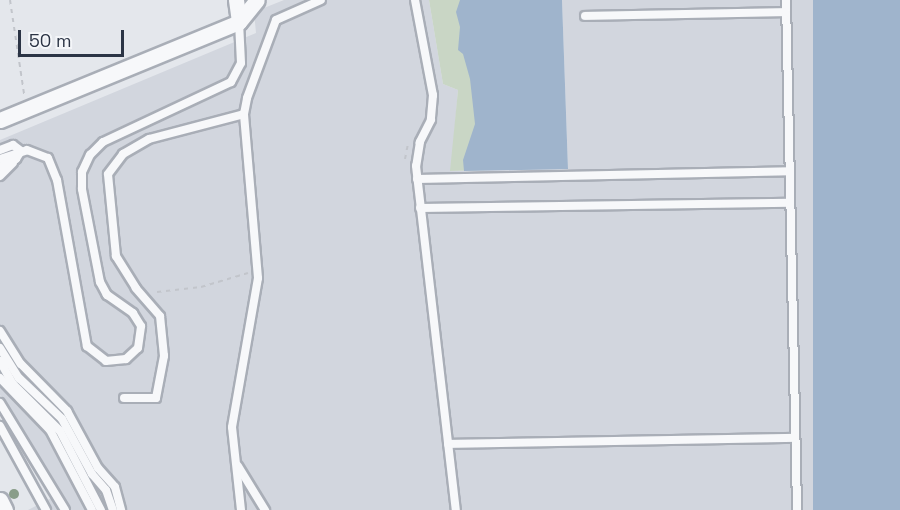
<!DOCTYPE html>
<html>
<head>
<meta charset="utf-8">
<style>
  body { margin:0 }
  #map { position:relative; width:900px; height:510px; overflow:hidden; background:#e4e7ec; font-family:"Space Grotesk",sans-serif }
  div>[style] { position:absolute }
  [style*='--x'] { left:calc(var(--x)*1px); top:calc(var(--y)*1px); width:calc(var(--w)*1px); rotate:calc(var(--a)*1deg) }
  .built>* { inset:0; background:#d2d6de }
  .green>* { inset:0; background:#c9d6c5 }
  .water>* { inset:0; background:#9fb4cc; transform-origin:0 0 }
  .path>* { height:2px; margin-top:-1px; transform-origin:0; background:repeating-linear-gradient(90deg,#c2c5cb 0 4.5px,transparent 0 9px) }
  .roads { filter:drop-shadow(2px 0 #a9aeb7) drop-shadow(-2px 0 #a9aeb7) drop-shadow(0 2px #a9aeb7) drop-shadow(0 -2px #a9aeb7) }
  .service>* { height:8px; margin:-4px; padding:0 4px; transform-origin:4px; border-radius:4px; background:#f7f8fa }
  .minor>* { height:15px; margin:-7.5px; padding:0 7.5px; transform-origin:7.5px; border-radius:7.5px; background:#f7f8fa }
  .trees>* { width:10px; height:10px; margin:-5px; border-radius:50%; background:#899d89 }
  span { translate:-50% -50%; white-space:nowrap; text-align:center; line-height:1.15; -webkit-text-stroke:4.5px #f4f6f9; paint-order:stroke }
  .scale { position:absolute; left:18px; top:30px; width:106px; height:27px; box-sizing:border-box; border:3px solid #2b3445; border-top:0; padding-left:8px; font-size:18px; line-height:21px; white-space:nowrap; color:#2b3445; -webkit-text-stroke:4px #f4f6f9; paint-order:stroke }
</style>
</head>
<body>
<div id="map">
  <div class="built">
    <div style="clip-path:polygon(284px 0,429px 0,443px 84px,458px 90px,451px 171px,568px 168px,562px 0,813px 0,823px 510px,28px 510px,61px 493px,0 395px,0 140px,256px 33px,254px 12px)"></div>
  </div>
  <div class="green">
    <div style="clip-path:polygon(429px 0,542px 0,490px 170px,450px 171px,458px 90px,443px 84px)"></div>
  </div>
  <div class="water">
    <div style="clip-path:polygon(460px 0,562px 0,568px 169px,464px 171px,463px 160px,475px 124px,470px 79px,463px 54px,458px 50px,460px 27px,456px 12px)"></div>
    <div style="left:813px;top:0;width:87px;height:510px"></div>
  </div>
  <div class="path">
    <div style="--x:10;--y:0;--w:95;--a:81.5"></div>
    <div style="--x:405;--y:159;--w:15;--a:-79"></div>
    <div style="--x:157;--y:292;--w:44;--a:-6.5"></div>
    <div style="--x:201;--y:287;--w:49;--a:-16.6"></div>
  </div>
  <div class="roads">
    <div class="service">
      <div style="--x:415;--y:0;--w:97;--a:79.3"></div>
      <div style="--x:433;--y:95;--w:25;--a:95"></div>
      <div style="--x:431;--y:120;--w:25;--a:117"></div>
      <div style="--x:420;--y:142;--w:24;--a:99"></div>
      <div style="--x:416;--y:166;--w:346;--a:83.4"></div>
      <div style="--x:786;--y:0;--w:510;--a:88.76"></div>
      <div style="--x:585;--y:16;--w:201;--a:-1.1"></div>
      <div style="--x:0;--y:150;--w:14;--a:-21"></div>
      <div style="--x:13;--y:145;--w:10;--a:37"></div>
      <div style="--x:0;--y:159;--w:28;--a:-18"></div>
      <div style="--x:27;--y:150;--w:22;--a:21"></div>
      <div style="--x:48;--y:158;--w:24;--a:68"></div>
      <div style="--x:57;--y:180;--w:169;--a:79.8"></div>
      <div style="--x:87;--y:346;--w:24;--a:38"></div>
      <div style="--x:106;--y:361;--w:20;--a:-6"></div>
      <div style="--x:126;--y:359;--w:16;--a:-43"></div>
      <div style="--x:138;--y:348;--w:22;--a:-82"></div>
      <div style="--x:141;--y:326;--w:15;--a:-122"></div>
      <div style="--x:133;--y:313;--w:32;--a:-145"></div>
      <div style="--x:107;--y:295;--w:15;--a:-118"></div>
      <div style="--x:100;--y:282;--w:95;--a:-101"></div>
      <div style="--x:82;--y:189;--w:17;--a:-90"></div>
      <div style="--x:82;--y:172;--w:19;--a:-65"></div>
      <div style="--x:90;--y:155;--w:18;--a:-45"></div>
      <div style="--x:103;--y:142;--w:141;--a:-25.1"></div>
      <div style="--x:231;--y:82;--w:21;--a:-62"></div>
      <div style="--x:241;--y:63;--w:41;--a:-92.8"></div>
      <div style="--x:0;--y:167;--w:18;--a:-27"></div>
      <div style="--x:16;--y:159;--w:9;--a:-58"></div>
      <div style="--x:0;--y:176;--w:18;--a:-45"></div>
      <div style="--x:417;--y:179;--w:373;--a:-1.2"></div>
      <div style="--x:420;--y:208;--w:370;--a:-0.8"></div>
      <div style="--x:0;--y:331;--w:39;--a:58"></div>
      <div style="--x:21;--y:364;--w:66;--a:45.6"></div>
      <div style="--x:67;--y:411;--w:65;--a:61.5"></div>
      <div style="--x:98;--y:468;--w:25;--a:48"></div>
      <div style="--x:115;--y:487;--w:24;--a:75"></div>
      <div style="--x:0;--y:348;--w:36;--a:58"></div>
      <div style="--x:19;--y:378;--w:59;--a:43.6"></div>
      <div style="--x:62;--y:419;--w:63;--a:61.4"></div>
      <div style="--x:92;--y:474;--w:21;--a:49"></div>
      <div style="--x:106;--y:490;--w:21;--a:71"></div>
      <div style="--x:0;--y:361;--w:26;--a:61"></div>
      <div style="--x:13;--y:384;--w:66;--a:45"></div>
      <div style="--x:60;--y:431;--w:89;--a:62.6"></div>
      <div style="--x:0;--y:378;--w:72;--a:46.1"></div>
      <div style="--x:50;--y:430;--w:90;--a:62.3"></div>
      <div style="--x:124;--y:398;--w:32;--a:0"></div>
      <div style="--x:156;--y:398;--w:43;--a:-79.2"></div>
      <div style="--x:164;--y:356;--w:40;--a:-95.7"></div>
      <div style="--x:160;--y:316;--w:37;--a:-131"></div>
      <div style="--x:136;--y:288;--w:38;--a:-122"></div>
      <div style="--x:116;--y:256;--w:82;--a:-95.6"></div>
      <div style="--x:108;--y:174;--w:25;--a:-53"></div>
      <div style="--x:123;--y:154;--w:30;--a:-30"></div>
      <div style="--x:149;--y:139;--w:98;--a:-14.7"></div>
      <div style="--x:0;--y:403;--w:125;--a:58.7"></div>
      <div style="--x:0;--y:426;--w:96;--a:61.3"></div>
      <div style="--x:448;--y:444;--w:347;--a:-1"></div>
      <div style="--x:238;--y:466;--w:52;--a:58.5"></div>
      <div style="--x:241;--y:510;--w:83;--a:-96.2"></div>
      <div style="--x:232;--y:427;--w:151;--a:-80.1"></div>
      <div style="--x:258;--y:278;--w:165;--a:-94.9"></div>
      <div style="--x:244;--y:114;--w:16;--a:-79"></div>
      <div style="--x:247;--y:98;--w:83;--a:-69.6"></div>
      <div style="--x:276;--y:20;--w:49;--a:-24"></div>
    </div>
    <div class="minor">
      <div style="--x:236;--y:0;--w:22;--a:82"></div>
      <div style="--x:0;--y:120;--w:258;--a:-22.3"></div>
      <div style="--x:239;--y:22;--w:28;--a:-51"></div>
      <div style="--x:0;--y:500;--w:11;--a:63"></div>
    </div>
  </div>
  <div class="trees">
    <div style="left:14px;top:494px"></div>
  </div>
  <div class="scale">50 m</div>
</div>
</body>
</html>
